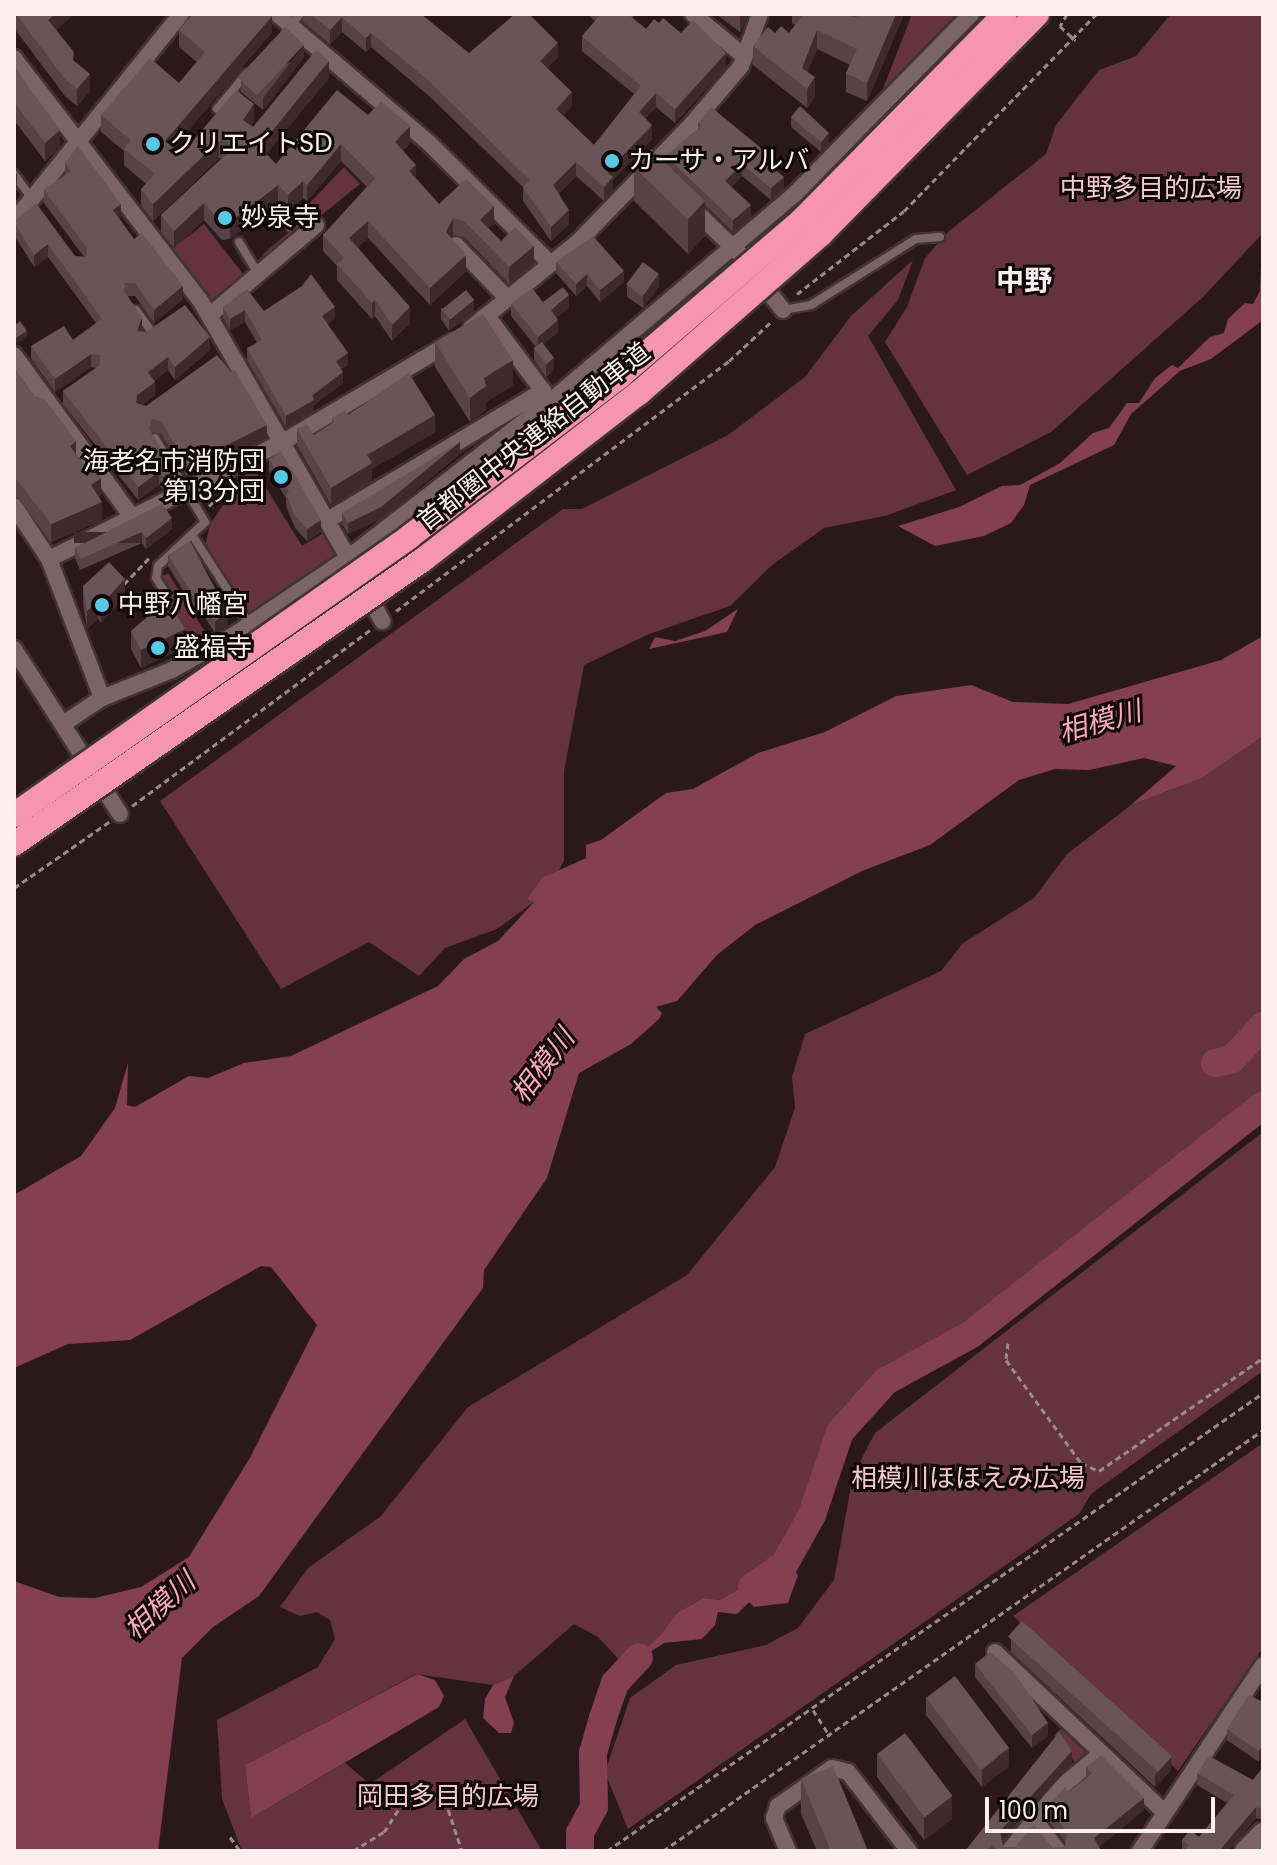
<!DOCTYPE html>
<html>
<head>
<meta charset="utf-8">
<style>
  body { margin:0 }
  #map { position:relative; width:1277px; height:1865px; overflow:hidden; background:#2b181c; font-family:Poppins,"Noto Sans JP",sans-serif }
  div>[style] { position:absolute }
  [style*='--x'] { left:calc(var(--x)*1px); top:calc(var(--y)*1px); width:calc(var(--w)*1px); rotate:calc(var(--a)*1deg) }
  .green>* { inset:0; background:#65333f; transform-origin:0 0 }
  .water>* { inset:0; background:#843f51 }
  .river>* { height:28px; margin:-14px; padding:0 14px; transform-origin:14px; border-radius:14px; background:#843f51 }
  .path>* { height:3px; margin-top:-1.5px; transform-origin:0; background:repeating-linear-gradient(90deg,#9a8a8d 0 6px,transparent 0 10px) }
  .roads { filter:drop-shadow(2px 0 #413336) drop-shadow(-2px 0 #413336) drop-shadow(0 2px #413336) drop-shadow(0 -2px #413336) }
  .service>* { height:8px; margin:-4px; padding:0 4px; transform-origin:4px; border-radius:4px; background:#7b6469 }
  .minor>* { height:16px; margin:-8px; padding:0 8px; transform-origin:8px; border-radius:8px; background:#7b6469 }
  .tertiary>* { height:22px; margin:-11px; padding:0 11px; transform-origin:11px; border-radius:11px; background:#7b6469 }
  .bridges { filter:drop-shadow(2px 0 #413336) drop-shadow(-2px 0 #413336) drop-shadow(0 2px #413336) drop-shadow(0 -2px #413336) }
  .motorway-bridge>* { height:24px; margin:-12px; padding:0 12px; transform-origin:12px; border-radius:12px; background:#f596ac }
  .wall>* { inset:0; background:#574347 }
  .shaded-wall>* { inset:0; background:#3e2a2e; transform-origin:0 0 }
  .building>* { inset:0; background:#695559; transform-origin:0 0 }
  .dots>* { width:22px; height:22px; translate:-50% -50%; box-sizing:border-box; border:4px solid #0e0607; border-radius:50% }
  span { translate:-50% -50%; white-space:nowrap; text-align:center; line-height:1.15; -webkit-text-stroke:6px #0e0607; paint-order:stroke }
  .poi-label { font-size:26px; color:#fdeff1 }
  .left { translate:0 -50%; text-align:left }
  .right { translate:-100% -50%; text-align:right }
  .park-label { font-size:26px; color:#f3c8d0 }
  .street-label { font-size:26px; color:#fdeff1 }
  .neighbourhood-label { font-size:28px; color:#fdeff1; font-weight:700 }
  .water-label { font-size:28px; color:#fca8ba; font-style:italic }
  .frame { position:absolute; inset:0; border:16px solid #fdeff1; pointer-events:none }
  .scale { position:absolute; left:985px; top:1797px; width:230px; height:36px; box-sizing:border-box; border:4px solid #fdeff1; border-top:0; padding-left:10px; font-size:24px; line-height:28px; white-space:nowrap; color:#fdeff1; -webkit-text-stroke:6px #0e0607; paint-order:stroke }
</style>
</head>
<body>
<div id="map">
  <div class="green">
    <div style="clip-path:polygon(912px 14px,961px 14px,879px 99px)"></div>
    <div style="clip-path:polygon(1171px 14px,1263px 14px,1263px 233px,1203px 297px,1051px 432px,967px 475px,885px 342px,907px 307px,925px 258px,948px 232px,1046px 154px,1056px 125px,1099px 70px,1136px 56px)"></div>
    <div style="clip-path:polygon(344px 167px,360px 184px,267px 259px,262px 255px,288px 233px,284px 227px,293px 219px,289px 215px,300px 204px,305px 208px)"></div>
    <div style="left:204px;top:224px;width:68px;height:45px;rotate:52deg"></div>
    <div style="clip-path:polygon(913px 260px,898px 300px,868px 336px,956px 490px,885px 516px,824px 528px,772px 565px,730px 606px,649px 634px,584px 665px,564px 771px,564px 861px,546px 893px,497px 929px,445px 948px,419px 976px,369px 942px,281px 989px,160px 801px,563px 509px,582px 509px,728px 435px,805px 377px,851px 316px)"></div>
    <div style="clip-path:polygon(252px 465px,302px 546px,325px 532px,335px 548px,334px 555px,251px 613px,245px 611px,205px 547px,210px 524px)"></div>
    <div style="clip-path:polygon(168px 573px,207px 635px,186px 646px,160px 604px,172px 597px,160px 578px)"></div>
    <div style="clip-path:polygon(1263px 736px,1263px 1016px,1231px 1055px,1215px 1063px,1216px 1072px,1255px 1046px,1263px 1034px,1263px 1099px,979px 1324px,897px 1376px,854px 1430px,822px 1511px,804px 1512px,788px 1531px,779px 1566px,720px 1600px,704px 1598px,678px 1612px,659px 1638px,625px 1666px,598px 1637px,574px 1624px,514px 1676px,493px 1685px,416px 1674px,245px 1765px,251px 1818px,345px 1763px,370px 1784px,465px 1719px,542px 1851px,242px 1851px,222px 1799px,217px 1720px,318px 1667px,335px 1639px,330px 1620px,317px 1612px,300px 1616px,280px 1607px,308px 1568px,381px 1516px,468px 1407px,687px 1275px,775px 1167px,795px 1108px,792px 1077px,805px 1034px,941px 971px,963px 943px,1034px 898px,1067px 854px,1131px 805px,1202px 778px)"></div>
    <div style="clip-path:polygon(1263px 1132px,1263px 1371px,1091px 1494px,1079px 1514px,628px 1829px,605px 1772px,630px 1698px,676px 1665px,766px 1645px,798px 1628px,834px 1580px,853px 1475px,875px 1433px)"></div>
    <div style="clip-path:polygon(1263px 1443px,1263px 1648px,1178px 1771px,1013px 1616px)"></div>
    <div style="clip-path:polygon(1063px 1727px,1088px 1751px,1078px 1766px,1054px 1735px)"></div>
  </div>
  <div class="water">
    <div style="clip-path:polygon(1260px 267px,1263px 320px,1211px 359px,1180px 371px,1131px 414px,1114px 445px,1030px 485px,1024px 505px,1011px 523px,984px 536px,935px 546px,898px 526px,959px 507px,1002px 486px,1020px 485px,1060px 463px,1093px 433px,1109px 428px,1127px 403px,1139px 403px,1155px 378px,1172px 365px,1178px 368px,1210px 337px,1224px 333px,1228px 319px,1245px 303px,1253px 304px,1260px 291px)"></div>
    <div style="clip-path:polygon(738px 609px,727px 632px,649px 649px,655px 637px,675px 641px,705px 631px)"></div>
    <div style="clip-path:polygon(1263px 636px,1263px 736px,1202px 778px,1131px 805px,1176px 766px,1144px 758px,1089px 770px,1055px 769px,1019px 780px,930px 845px,862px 871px,755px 925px,717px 955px,677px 1001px,656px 1007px,662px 1013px,659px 1019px,631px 1044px,579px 1073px,547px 1178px,484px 1270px,483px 1288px,259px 1596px,213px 1627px,182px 1658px,158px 1851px,14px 1851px,14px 1581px,59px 1597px,95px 1598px,141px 1587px,189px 1557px,251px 1456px,317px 1325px,271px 1267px,261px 1266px,130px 1340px,68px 1344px,14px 1368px,14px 1195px,81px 1156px,115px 1108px,128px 1063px,127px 1105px,135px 1107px,189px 1076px,208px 1078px,244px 1063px,291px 1056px,438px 986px,464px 959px,498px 941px,534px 902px,527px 899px,542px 878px,586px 858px,586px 845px,601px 840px,666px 793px,693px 789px,758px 753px,825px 732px,896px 696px,971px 685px,1013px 702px,1068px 704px,1221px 660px)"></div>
    <div style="clip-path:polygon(779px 1566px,789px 1565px,798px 1575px,788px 1603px,754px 1607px,749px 1602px,737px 1614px,718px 1612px,715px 1625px,702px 1639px,664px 1643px,631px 1664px,623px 1683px,615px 1683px,620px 1671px,659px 1637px,678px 1612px,704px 1598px,720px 1600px)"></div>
    <div style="clip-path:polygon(417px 1674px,435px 1680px,444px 1696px,439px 1707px,251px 1818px,245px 1765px)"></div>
    <div style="clip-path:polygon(514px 1676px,505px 1697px,514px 1723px,511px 1733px,499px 1733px,483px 1718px,485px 1699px,493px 1685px)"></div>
  </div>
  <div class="river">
    <div style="--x:1215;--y:1063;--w:16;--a:-11"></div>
    <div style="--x:1231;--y:1060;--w:47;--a:-46.7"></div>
    <div style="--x:752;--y:1587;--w:39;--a:-35"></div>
    <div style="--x:784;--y:1565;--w:57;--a:-60.8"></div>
    <div style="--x:812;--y:1515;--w:88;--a:-71.4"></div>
    <div style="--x:840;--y:1432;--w:69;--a:-48"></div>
    <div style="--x:886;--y:1381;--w:96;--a:-28.7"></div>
    <div style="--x:970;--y:1335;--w:372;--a:-38.1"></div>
    <div style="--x:580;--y:1851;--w:18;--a:-90"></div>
    <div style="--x:580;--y:1833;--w:30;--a:-62"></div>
    <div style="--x:594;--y:1807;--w:54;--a:-91.1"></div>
    <div style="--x:593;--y:1753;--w:36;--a:-74"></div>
    <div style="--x:603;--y:1718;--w:37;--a:-71"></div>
    <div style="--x:615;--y:1683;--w:35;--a:-47"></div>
  </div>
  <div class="path">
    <div style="--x:1067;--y:14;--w:14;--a:120"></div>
    <div style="--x:1060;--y:26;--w:21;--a:43"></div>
    <div style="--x:797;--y:294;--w:135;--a:-37.8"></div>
    <div style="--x:904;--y:211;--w:275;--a:-45.7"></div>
    <div style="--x:209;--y:506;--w:24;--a:-45"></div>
    <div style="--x:124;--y:584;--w:36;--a:-46"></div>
    <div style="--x:396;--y:611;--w:416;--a:-36.9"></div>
    <div style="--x:729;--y:361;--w:60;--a:-43"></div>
    <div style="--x:132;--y:806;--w:296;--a:-36.5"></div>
    <div style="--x:14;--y:888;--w:116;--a:-34.8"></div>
    <div style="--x:1008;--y:1343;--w:17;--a:97"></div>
    <div style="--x:1006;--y:1360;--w:127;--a:53.9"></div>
    <div style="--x:1081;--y:1463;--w:20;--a:24"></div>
    <div style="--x:1099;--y:1471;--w:199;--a:-34.6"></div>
    <div style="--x:813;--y:1710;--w:31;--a:57"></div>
    <div style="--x:230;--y:1837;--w:17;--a:54"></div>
    <div style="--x:353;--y:1851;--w:36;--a:-32"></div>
    <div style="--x:384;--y:1832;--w:35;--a:-57"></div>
    <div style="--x:403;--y:1803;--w:25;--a:-27"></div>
    <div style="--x:425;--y:1792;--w:22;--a:22"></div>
    <div style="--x:445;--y:1800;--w:54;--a:71.6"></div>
    <div style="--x:607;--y:1851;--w:800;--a:-34.92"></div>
    <div style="--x:663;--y:1851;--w:733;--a:-35.06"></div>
  </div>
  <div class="roads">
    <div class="service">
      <div style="--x:291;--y:25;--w:14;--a:-51"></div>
      <div style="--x:217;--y:109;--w:47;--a:-50.2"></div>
      <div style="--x:14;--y:174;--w:32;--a:54"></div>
      <div style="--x:239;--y:242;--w:37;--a:59"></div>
      <div style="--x:136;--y:310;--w:27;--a:54"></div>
      <div style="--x:783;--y:310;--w:28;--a:-10"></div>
      <div style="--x:811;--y:305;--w:124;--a:-32.2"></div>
      <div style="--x:916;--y:239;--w:24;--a:-5"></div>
      <div style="--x:155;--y:438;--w:98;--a:59.2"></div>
      <div style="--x:205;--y:522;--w:64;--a:136.9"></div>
      <div style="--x:158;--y:566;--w:12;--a:99"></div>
      <div style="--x:156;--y:578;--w:19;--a:58"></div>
      <div style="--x:194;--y:538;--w:101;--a:57.1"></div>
    </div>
    <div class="minor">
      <div style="--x:277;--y:14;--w:198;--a:40.3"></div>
      <div style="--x:428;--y:142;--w:173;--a:44.8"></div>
      <div style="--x:693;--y:14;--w:67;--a:39.6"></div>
      <div style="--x:14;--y:58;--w:305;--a:52.5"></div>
      <div style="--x:200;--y:300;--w:305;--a:60.1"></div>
      <div style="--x:691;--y:207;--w:69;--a:43.8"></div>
      <div style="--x:14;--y:221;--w:266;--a:-51.1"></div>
      <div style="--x:456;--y:245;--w:75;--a:46.1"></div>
      <div style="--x:757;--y:277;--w:42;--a:51.8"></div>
      <div style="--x:210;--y:315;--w:139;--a:-40.3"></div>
      <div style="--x:471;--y:328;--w:137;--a:-38.8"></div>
      <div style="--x:578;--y:242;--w:164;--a:-46"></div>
      <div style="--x:692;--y:124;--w:76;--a:-49.8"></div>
      <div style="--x:741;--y:66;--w:55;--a:-69.9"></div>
      <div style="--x:14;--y:355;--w:202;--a:53.9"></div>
      <div style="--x:14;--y:506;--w:64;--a:56.6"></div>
      <div style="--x:49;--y:559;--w:149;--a:69.1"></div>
      <div style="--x:328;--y:520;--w:251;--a:-31"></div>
      <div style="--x:543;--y:391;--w:94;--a:-126.7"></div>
      <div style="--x:49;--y:559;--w:259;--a:-26.6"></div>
      <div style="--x:281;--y:443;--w:199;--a:-30.6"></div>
      <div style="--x:364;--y:588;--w:38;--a:61"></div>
      <div style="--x:14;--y:649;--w:196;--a:57.3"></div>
      <div style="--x:63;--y:724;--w:47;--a:-33.7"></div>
      <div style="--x:102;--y:698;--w:75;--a:-21.8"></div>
      <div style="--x:172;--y:670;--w:71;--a:-29.4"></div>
      <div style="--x:234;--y:635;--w:138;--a:-34"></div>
      <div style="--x:348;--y:558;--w:258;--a:-37.8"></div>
      <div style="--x:552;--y:400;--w:319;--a:-40.3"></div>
      <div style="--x:795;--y:194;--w:252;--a:-45.6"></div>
      <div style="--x:995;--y:1652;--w:231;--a:43.4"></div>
      <div style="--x:1034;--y:1819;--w:40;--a:53"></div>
      <div style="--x:788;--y:1851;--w:36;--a:-113"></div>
      <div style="--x:774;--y:1818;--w:13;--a:-72"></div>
      <div style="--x:778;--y:1806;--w:66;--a:-35.1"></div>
      <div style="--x:832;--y:1768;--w:16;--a:14"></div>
      <div style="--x:848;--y:1772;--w:100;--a:52.3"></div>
      <div style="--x:1009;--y:1851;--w:84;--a:-50.8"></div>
      <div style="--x:1062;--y:1786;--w:50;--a:-39.4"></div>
      <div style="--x:1140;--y:1851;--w:223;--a:-56.5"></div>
    </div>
    <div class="tertiary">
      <div style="--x:1246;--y:1851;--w:24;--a:-45"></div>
    </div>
  </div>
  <div class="bridges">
    <div class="motorway-bridge">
      <div style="--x:14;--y:815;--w:483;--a:-35.1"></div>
      <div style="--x:409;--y:537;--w:265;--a:-37.3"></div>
      <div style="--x:620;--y:376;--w:240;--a:-40.6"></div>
      <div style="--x:802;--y:220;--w:289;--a:-45.4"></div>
      <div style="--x:14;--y:844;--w:499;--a:-34.8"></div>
      <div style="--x:424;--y:559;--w:272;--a:-37.7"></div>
      <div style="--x:639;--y:393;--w:242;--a:-41.1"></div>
      <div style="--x:821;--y:234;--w:308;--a:-45.5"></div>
    </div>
  </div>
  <div class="wall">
    <div style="clip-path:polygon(14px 14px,74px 14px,56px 30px,90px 91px,77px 106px,65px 96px,14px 28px)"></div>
    <div style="clip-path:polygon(190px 14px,270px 14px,272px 32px,173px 148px,181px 155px,254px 121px,251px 125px,253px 127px,329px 78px,266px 154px,276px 164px,368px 115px,410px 143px,403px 150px,416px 178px,439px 204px,494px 223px,488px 228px,501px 241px,534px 263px,509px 284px,464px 237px,453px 235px,451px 238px,466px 271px,430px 305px,368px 238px,358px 247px,410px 323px,392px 341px,375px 316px,372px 319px,337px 280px,337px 266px,323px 251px,323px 235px,367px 187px,341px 161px,307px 201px,303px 198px,288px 212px,278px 202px,230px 239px,222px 240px,204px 220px,174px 248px,161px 232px,161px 215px,222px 158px,219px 158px,153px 221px,141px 205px,141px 189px,146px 184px,124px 165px,124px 151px,101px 132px,101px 115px,179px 83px,197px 62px,179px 47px,179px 30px,190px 17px)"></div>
    <div style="clip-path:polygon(303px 14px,411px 14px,469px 53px,558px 57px,547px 68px,572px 106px,563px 115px,594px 145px,634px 94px,582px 51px,582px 36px,595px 21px,587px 14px,636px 14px,632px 18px,646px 29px,726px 67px,675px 123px,656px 107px,646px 118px,652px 139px,613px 180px,613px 192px,604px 201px,576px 176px,559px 193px,569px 224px,551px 241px,523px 201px,523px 187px,429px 96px,371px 47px,366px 52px,342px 32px,330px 44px,303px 22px)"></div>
    <div style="clip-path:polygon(716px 14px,747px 14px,747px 18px,740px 32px)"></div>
    <div style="clip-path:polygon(792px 14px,904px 14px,867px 101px,846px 92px,846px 73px,850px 65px,817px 49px,807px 72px,815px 96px,807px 108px,753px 65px,753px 46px,775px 33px,789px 33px,795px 25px,792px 23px)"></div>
    <div style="clip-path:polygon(304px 57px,263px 110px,241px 92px,241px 80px)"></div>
    <div style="clip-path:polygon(14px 66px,60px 147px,45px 161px,14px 120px)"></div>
    <div style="clip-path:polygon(791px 117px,829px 143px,821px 152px,791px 127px)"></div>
    <div style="clip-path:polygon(698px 122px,772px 167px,784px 189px,771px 200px,742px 176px,731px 187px,751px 217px,733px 232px,705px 205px,705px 236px,688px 254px,634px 201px,634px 167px,666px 164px,666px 156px,698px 129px)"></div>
    <div style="clip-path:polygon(65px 163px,121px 217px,119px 219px,134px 239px,183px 299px,154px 323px,135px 296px,127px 296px,142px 331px,210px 350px,175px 380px,168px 370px,154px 381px,155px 395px,142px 405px,267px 438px,187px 477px,161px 434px,152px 432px,174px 484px,163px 490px,159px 485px,138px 500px,63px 404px,63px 391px,96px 368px,91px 367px,55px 392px,31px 359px,31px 346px,73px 340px,96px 323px,48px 257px,34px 267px,14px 235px,14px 222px,75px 256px,84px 257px,44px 203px,44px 190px,65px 175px)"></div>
    <div style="clip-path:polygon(556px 262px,624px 282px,600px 302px,587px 286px,576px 296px,556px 273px)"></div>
    <div style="clip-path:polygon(627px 285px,659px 286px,643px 308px,627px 297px)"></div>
    <div style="clip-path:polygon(543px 302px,569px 307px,556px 318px,558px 332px,543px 344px,554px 370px,546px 377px,534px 360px,534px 348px,536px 347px,511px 316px,511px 304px)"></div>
    <div style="clip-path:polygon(223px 307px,335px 318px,327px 324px,348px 365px,341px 369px,343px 383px,314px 405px,314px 411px,286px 427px,247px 360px,247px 348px,257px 343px,245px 322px,230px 330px,223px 318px)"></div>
    <div style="clip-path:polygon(441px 308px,474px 312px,449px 331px,441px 319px)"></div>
    <div style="clip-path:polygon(435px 342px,513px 385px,486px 402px,486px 410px,470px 422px,435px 367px)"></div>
    <div style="clip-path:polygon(14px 368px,76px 454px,101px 496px,99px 497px,102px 520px,51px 542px,14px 494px)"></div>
    <div style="clip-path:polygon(348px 415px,435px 432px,372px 469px,372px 481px,331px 505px,297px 446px,297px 429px,314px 435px,332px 423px,332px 418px)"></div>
    <div style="clip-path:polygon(460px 454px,381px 519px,348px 534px,342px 524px,342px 513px)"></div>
    <div style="clip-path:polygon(269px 459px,321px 532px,307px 541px,295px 528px,286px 506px,286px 498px,269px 471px)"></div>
    <div style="clip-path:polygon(162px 504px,172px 529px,146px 549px,142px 543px,80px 570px,75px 558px,75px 548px)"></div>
    <div style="clip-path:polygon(168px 555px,228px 625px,215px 633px,204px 616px,200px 618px,168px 566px)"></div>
    <div style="clip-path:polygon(83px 586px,125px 596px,101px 623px,98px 619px,87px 629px,83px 603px)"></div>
    <div style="clip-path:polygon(163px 618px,185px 647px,141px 668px,131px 649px,131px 631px)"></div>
    <div style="clip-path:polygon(1011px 1639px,1171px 1770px,1155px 1787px,1011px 1652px)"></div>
    <div style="clip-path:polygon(975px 1664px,1048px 1736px,1032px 1748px,975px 1677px)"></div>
    <div style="clip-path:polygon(926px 1697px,1009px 1766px,982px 1787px,926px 1715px)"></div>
    <div style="clip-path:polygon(1261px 1701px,1259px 1762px,1227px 1740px,1227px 1729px)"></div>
    <div style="clip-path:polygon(877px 1754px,952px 1819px,924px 1840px,877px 1777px)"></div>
    <div style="clip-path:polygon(1072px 1764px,1002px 1842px,1003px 1847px,1053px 1848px,1065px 1847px,1066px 1843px,1048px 1820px,1048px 1807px,1086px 1778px,1086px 1767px,1144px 1810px,1099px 1847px,1101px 1851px,965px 1851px)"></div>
    <div style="clip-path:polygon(1263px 1767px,1263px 1820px,1256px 1818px,1228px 1851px,1182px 1851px,1182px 1840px,1199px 1837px,1227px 1803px,1197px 1785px,1197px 1773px,1253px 1780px)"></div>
    <div style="clip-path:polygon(801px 1779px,868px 1851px,817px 1851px,801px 1814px)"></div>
  </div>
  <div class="shaded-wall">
    <div style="clip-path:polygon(55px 14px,74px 14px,48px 38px,48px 20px)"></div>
    <div style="clip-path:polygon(742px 14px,747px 14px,747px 18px,740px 32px,740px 17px)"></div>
    <div style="clip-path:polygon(896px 14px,904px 14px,867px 101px,867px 83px)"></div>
    <div style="clip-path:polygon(272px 16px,272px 32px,165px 158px,165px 141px)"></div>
    <div style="clip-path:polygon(342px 17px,342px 32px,330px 44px,330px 30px)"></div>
    <div style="clip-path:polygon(817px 30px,817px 49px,802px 87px,802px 68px)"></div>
    <div style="clip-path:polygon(371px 33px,371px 47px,366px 52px,366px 38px)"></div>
    <div style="clip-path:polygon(558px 43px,558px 57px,540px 75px,540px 61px)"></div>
    <div style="clip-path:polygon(304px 45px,304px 57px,263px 110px,263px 98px)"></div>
    <div style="clip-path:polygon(726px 53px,726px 67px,675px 123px,675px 109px)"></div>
    <div style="clip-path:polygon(329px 61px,329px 78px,259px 163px,259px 147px)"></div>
    <div style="clip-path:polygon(90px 74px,90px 91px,77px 106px,77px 89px)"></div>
    <div style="clip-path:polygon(815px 77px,815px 96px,807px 108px,807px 89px)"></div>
    <div style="clip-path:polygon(572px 92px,572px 106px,556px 123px,556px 109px)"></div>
    <div style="clip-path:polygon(656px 93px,656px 107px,639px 126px,639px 112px)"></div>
    <div style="clip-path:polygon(254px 104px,254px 121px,243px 137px,243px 120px)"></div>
    <div style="clip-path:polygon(652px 125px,652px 139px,613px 180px,613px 192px,604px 201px,604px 187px,607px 172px)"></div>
    <div style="clip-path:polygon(410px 126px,410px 143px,395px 158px,395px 142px)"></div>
    <div style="clip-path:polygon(60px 130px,60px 147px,45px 161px,45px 143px)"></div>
    <div style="clip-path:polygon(829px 133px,829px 143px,821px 152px,821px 142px)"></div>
    <div style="clip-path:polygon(219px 141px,219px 158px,153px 221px,153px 204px)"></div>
    <div style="clip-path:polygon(341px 144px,341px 161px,307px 201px,307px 185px)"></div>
    <div style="clip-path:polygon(576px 162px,576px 176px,553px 199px,553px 185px)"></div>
    <div style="clip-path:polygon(742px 164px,742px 176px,725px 193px,725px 181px)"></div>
    <div style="clip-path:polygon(416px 165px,416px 182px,409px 171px)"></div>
    <div style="clip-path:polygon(17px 173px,17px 191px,14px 193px,14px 175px)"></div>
    <div style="clip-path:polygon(784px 177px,784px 189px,771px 200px,771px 188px)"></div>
    <div style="clip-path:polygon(303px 181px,303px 198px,288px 212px,288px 195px)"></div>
    <div style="clip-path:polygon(278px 185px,278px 202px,230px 239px,230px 222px)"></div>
    <div style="clip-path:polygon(705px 201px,705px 236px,688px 254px,688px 220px)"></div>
    <div style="clip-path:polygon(204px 203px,204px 220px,174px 248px,174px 231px)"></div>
    <div style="clip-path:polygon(121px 204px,121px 217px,113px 223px,113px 210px)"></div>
    <div style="clip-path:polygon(751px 205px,751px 217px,733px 232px,733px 220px)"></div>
    <div style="clip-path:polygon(494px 206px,494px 223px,480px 236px,480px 220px)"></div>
    <div style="clip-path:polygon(569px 210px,569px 224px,551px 241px,551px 227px)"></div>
    <div style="clip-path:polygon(453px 218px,453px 235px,446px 248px,446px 232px)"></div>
    <div style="clip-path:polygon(368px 221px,368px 238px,349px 255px,349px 238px)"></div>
    <div style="clip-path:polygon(48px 244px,48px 257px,34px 267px,34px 255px)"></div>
    <div style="clip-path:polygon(534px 246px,534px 263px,509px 284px,509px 267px)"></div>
    <div style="clip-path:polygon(466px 255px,466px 271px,430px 305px,430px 288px)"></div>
    <div style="clip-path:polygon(624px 271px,624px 282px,600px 302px,600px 290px)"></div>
    <div style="clip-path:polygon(587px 274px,587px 286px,576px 296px,576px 284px)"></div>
    <div style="clip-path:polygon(659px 274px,659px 286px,643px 308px,643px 296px)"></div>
    <div style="clip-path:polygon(183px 286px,183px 299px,154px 323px,154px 310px)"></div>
    <div style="clip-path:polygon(569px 295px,569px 307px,551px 322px,551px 310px)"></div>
    <div style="clip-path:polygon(375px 300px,375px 316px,372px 319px,372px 303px)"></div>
    <div style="clip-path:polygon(474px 300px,474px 312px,449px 331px,449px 319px)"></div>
    <div style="clip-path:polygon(335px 307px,335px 318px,322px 328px,322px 316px)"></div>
    <div style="clip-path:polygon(410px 307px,410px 323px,392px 341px,392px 325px)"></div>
    <div style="clip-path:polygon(245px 310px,245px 322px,230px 330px,230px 319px)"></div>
    <div style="clip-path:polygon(142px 317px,142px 330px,137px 344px,137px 331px)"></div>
    <div style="clip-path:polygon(558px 320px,558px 332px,538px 349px,538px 337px)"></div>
    <div style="clip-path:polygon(27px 331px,27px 337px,16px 344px,16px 338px)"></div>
    <div style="clip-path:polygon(210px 337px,210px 350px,175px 380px,175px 367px)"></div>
    <div style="clip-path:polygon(348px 353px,348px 365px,336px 373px,336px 361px)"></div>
    <div style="clip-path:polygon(91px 354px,91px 367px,55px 392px,55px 379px)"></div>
    <div style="clip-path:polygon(168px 357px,168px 370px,148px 385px,148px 372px)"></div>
    <div style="clip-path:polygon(554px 358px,554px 370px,546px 377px,546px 365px)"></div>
    <div style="clip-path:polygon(513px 360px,513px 385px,486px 402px,486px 410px,470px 422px,470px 398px,484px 378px)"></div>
    <div style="clip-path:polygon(343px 372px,343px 383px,314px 405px,314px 411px,286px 427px,286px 416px)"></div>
    <div style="clip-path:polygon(155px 382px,155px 395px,137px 408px,136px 403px,137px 395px)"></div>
    <div style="clip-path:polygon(435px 415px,435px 432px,372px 469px,372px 481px,331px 505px,331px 488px,367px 455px)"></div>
    <div style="clip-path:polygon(267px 425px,267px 438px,187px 477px,187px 465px)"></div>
    <div style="clip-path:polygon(76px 441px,76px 459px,70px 446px)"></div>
    <div style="clip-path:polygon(460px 442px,460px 454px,381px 519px,348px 534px,348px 523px)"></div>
    <div style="clip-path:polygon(174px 471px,174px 484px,163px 490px,163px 477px)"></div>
    <div style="clip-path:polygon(159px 472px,159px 485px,138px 500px,138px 487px)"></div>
    <div style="clip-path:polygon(101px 478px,101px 496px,91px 503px,91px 485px)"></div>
    <div style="clip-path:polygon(102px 502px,102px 520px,51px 542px,51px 524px)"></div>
    <div style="clip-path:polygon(172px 518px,172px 529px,146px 549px,146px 538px)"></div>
    <div style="clip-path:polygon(321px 520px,321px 532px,307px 541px,307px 529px)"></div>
    <div style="left:142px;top:532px;width:11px;height:68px;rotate:90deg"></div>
    <div style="clip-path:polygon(125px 579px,125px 596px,101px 623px,101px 605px)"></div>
    <div style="clip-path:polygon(98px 602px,98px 619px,87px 629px,87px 611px)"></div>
    <div style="clip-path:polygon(204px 604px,204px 616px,200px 618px,200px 607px)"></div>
    <div style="clip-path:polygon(228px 613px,228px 625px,215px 633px,215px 621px)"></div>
    <div style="clip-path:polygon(185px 629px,185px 647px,141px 668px,141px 650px)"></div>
    <div style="clip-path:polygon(1048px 1723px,1048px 1736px,1032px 1748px,1032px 1735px)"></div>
    <div style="clip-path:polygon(1263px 1745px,1263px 1755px,1259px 1762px,1259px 1751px)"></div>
    <div style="clip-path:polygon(1009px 1748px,1009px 1766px,982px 1787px,982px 1770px)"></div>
    <div style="clip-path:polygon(1072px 1751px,1072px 1764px,1000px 1844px,1000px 1831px)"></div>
    <div style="clip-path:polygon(1171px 1757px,1171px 1770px,1155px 1787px,1155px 1774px)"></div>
    <div style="clip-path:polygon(952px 1796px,952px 1819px,924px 1840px,924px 1816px)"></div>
    <div style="clip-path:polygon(1144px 1798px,1144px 1810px,1094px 1851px,1094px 1838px)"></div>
    <div style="clip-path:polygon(1256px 1807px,1256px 1818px,1228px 1851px,1219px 1851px)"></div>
  </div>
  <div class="building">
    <div style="clip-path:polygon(16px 14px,55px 14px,48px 20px,74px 52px,73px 60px,90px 74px,77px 89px,65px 79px)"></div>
    <div style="clip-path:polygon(193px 14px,270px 14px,272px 16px,165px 141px,181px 155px,236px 90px,254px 104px,243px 120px,253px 127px,316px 50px,329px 61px,259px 147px,276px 164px,337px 90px,368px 115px,381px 101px,410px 126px,395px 142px,416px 165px,409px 171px,439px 204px,466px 179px,494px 206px,480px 220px,501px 241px,515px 227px,534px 246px,509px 267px,464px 221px,453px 218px,446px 232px,466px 255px,430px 288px,368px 221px,349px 238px,410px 307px,392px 325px,375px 300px,372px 303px,337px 264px,344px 258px,323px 235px,375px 178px,341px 144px,307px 185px,303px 181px,288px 195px,278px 185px,230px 222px,222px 224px,204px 203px,174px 231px,161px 215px,229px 152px,228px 141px,219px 141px,153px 204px,141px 189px,155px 174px,124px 149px,131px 140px,101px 115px,150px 58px,179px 83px,205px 52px,179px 30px)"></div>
    <div style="clip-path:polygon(311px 14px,421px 14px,469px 53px,515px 14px,529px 14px,558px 43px,540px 61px,572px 92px,556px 109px,594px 145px,641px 86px,582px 36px,601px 14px,628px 14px,646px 29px,654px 19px,659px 23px,663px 18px,681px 33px,693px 20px,726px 53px,675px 109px,656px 93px,639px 112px,652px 125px,607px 172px,613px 177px,604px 187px,576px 162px,553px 185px,569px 210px,551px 227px,523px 187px,530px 180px,429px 81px,371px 33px,366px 38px,342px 17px,330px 30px)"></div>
    <div style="clip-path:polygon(804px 14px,847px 14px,854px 18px,863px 14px,896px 14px,867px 83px,846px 73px,857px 49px,817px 30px,802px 68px,815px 77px,807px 89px,753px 46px,768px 27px,775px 33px,781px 26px,789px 33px)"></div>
    <div style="left:285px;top:27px;width:26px;height:69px;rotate:43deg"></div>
    <div style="clip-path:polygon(14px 66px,60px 130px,45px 143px,14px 102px)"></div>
    <div style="clip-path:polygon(800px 106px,829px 133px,821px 142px,791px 117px)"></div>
    <div style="clip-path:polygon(711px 107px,772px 157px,767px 163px,784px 177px,771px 188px,742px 164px,725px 181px,751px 205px,733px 220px,666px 156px,702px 126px,698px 122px)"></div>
    <div style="clip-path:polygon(78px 146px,121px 204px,113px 210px,134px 239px,142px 233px,183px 286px,154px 310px,135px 283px,125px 283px,124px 291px,142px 317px,137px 331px,146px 332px,185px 305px,210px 337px,175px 367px,168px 357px,148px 372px,155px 382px,137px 395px,136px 403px,146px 406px,217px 355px,231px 372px,235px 370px,267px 425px,187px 465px,161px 421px,152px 419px,149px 429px,174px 471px,163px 477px,159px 472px,138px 487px,63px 391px,100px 365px,100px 355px,91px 354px,55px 379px,31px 346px,64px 326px,73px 340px,102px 319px,48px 244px,34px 255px,14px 222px,36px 203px,75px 256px,86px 257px,87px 248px,44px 190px,71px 171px,65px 163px)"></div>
    <div style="left:651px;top:149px;width:75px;height:25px;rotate:44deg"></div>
    <div style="clip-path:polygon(593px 236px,624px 271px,600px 290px,587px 274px,576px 284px,556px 262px)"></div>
    <div style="left:643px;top:262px;width:20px;height:28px;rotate:37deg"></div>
    <div style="clip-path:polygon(311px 274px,335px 307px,322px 316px,348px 353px,336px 361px,343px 372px,312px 395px,314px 400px,286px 416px,247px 348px,262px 340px,245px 310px,230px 319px,223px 307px,247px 289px,264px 311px,302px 286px)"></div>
    <div style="clip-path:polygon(563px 287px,569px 295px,551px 310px,558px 320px,538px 337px,511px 304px,532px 288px,543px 302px)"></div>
    <div style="left:466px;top:290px;width:13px;height:31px;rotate:51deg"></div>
    <div style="clip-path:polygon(483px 314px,513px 360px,484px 378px,486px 386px,470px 398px,435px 342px)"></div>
    <div style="clip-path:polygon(20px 321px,27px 331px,16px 338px,14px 336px,14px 326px)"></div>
    <div style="left:542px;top:342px;width:20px;height:10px;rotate:53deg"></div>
    <div style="clip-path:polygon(14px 368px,34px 396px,45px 399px,76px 441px,70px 446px,89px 472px,95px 468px,101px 478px,91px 485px,102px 502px,51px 524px,14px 476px,14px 408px,16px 407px,14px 404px)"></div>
    <div style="clip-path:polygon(409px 373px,435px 415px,367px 455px,372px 463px,331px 488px,297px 429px,307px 424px,314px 435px,334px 422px,332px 418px,345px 410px,348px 415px)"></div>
    <div style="clip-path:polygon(460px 442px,381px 507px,348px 523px,342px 513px)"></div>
    <div style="clip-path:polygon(281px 451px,321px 520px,307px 529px,295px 516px,286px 494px,289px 492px,269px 459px)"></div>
    <div style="clip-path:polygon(162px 504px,172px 518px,146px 538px,142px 532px,80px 559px,75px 548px)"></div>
    <div style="clip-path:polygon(190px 541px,228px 613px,215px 621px,204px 604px,200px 607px,168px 555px)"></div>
    <div style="clip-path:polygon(109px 562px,125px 579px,101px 605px,98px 602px,87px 611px,83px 586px)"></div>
    <div style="clip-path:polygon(155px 610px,163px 618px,175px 612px,185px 629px,141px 650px,131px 631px)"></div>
    <div style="left:1022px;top:1621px;width:202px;height:21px;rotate:42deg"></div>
    <div style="clip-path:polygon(990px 1652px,1015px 1673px,1048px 1723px,1032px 1735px,975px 1664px)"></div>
    <div style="left:955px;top:1676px;width:90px;height:36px;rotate:53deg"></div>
    <div style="clip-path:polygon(1249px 1695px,1261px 1701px,1263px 1697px,1263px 1745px,1259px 1751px,1227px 1729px)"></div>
    <div style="clip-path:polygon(1059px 1732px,1072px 1751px,1000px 1831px,1003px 1847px,1014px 1848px,1034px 1825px,1053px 1848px,1065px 1847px,1067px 1832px,1048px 1807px,1065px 1787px,1068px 1792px,1092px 1774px,1086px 1767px,1101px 1755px,1144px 1798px,1094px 1838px,1101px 1851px,998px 1851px,992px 1844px,987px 1851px,965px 1851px)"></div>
    <div style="left:905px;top:1733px;width:79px;height:35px;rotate:53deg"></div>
    <div style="clip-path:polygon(1209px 1756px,1253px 1780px,1263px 1767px,1263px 1809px,1256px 1807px,1219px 1851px,1184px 1851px,1189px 1845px,1182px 1840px,1190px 1830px,1199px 1837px,1234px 1795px,1197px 1773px)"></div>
    <div style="clip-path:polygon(833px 1766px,868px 1851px,831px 1851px,801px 1779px)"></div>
  </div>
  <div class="dots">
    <div style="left:153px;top:144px;background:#58c9e3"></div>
    <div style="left:612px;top:161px;background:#58c9e3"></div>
    <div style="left:225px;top:218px;background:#58c9e3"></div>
    <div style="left:281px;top:477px;background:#58c9e3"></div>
    <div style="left:102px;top:605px;background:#58c9e3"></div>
    <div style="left:158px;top:648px;background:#58c9e3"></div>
  </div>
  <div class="poi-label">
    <span class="left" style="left:169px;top:144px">クリエイトSD</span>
    <span class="left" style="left:628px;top:161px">カーサ・アルバ</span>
    <span class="left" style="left:241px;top:218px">妙泉寺</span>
    <span class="right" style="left:265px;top:477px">海老名市消防団<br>第13分団</span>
    <span class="left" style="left:118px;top:605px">中野八幡宮</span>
    <span class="left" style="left:174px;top:648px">盛福寺</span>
  </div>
  <div class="park-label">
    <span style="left:1151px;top:189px">中野多目的広場</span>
    <span style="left:968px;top:1479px">相模川ほほえみ広場</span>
    <span style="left:448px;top:1797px">岡田多目的広場</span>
  </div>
  <div class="street-label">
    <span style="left:534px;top:437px;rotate:-38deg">首都圏中央連絡自動車道</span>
  </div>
  <div class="neighbourhood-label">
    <span style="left:1024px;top:281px">中野</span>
  </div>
  <div class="water-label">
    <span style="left:1100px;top:722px;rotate:-16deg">相模川</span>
    <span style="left:543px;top:1066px;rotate:-53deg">相模川</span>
    <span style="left:160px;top:1606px;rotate:-42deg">相模川</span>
  </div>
  <div class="frame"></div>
  <div class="scale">100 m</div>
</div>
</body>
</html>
